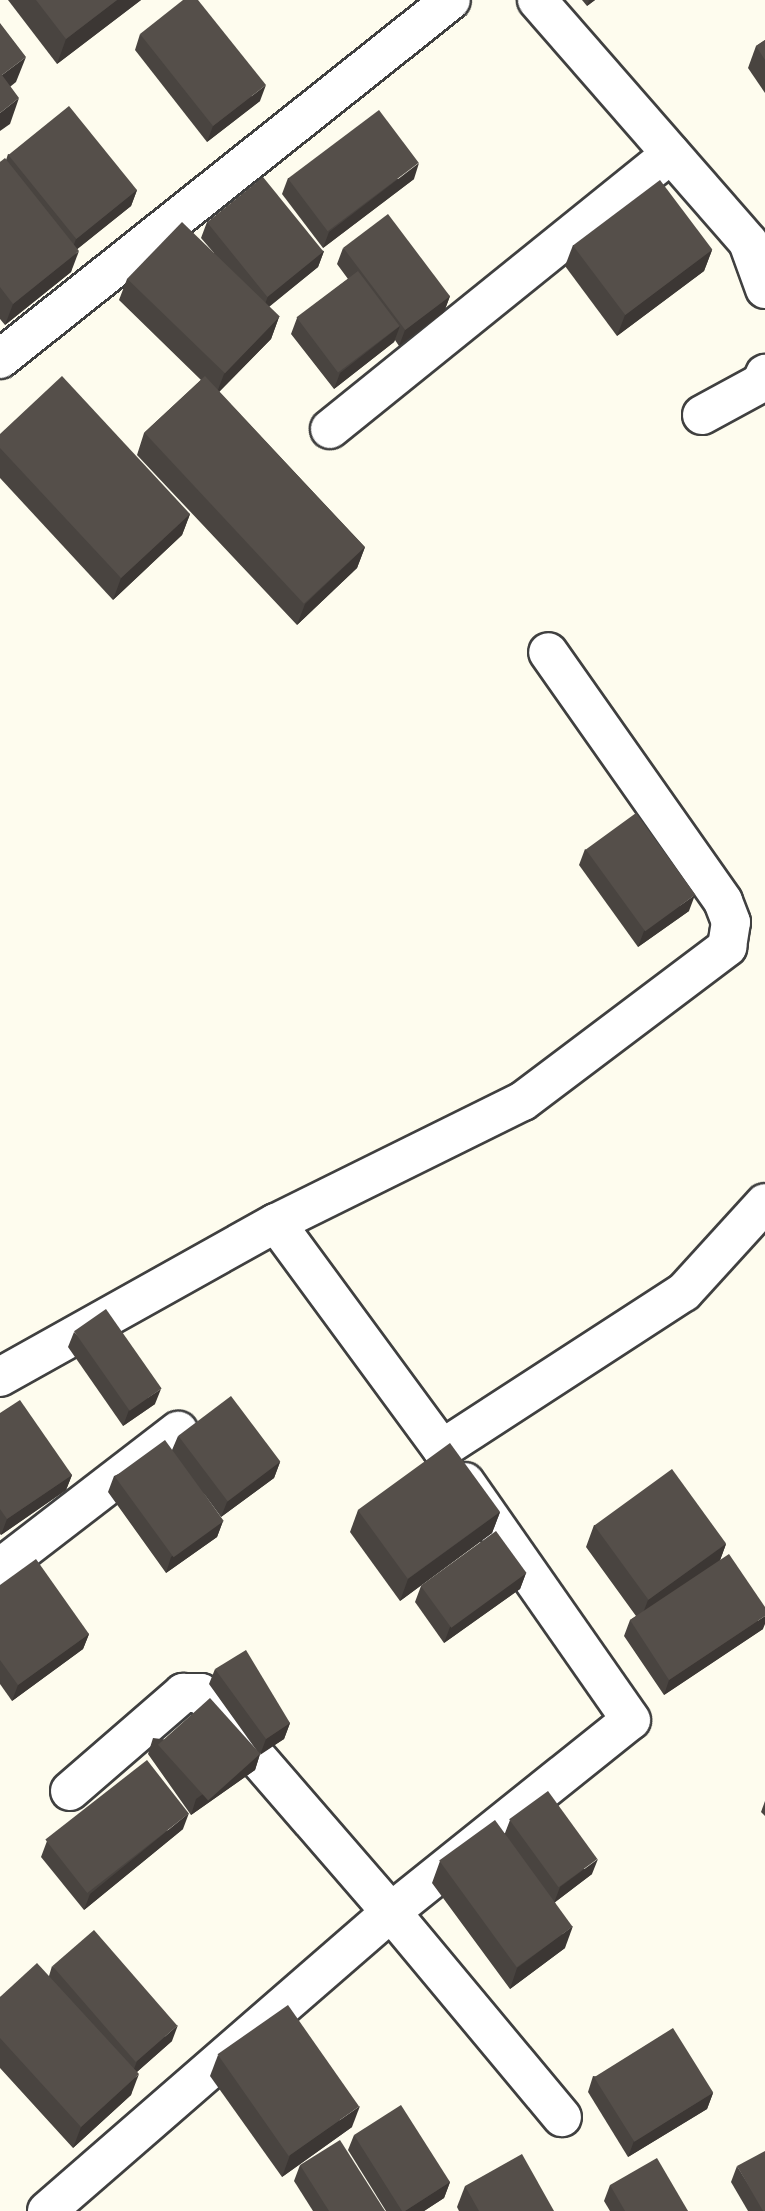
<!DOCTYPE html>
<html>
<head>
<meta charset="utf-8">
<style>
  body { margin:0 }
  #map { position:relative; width:765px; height:2211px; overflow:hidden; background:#fefcee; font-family:Lora,serif }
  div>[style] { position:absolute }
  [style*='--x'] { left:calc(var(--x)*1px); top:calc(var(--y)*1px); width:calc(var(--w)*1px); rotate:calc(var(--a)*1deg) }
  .roads { filter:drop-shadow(2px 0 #404040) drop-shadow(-2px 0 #404040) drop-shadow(0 2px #404040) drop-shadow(0 -2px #404040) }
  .street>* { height:38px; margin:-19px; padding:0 19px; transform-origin:19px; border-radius:19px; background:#fff }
  .wall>* { inset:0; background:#494440 }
  .shaded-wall>* { inset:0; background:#3c3734 }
  .building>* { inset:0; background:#554f4a; transform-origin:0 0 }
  span { translate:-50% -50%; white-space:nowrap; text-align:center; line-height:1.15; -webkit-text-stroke:7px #fff; paint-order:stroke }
</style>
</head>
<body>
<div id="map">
  <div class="roads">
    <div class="street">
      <div style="--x:537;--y:0;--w:321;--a:48.9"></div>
      <div style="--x:748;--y:242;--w:50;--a:70.1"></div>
      <div style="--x:0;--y:359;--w:576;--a:-38.52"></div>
      <div style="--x:702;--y:415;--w:67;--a:-28.5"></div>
      <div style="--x:761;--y:383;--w:10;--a:-66"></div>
      <div style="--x:330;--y:429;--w:438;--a:-38.9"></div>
      <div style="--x:276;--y:1223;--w:280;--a:53.7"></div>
      <div style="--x:442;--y:1449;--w:288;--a:-33"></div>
      <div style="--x:684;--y:1292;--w:120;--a:-47.7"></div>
      <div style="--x:0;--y:1377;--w:316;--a:-29.2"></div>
      <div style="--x:276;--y:1223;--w:275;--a:-26.3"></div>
      <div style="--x:523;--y:1101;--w:256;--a:-37"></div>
      <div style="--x:727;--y:947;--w:25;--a:-81"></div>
      <div style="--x:731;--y:922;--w:22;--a:-111"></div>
      <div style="--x:723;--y:901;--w:304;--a:-125.1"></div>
      <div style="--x:0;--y:1568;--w:225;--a:-37.6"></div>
      <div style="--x:70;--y:1791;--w:150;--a:-40.9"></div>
      <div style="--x:183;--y:1693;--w:18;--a:0"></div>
      <div style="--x:201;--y:1693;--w:290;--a:49.1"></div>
      <div style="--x:391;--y:1912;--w:307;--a:-38.7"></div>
      <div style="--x:631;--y:1720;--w:290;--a:-124.9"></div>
      <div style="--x:47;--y:2211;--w:456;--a:-41"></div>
      <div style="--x:391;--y:1912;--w:267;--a:50.2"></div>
    </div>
  </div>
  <div class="wall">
    <div style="clip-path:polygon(8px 0,141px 0,57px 64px)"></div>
    <div style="clip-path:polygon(582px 0,595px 0,587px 6px)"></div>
    <div style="clip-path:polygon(140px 34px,260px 101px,207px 142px,135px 50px)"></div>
    <div style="clip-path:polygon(765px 40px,765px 93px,748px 68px,756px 46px)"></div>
    <div style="clip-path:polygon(8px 154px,137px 190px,131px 206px,77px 249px,71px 272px,5px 325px,0 319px,0 162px,6px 160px)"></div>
    <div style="clip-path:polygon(288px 178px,414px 179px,323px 248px,282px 194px)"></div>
    <div style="clip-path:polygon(207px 222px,324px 251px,318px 267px,269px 307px,279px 317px,271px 339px,219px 392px,365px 547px,357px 568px,297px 625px,137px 455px,144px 433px,201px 380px,119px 300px,127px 279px,214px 253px,201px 238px)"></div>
    <div style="clip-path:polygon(573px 245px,712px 250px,704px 271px,617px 336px,565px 266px)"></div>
    <div style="clip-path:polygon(343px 248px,450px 296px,444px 312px,399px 346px,395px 340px,394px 342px,334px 389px,291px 334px,297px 318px,348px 279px,337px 264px)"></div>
    <div style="clip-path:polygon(0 434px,190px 514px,182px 535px,113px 600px,0 478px)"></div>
    <div style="clip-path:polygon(585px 849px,689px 911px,638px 947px,579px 865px)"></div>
    <div style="clip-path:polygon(74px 1332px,155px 1404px,123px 1426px,68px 1347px)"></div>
    <div style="clip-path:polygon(0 1413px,72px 1475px,66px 1490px,1px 1535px,0 1534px)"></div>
    <div style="clip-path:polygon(178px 1436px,280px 1462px,274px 1478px,221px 1517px,202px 1491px,223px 1521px,217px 1537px,166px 1573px,108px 1492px,114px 1476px,172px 1450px)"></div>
    <div style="clip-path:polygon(358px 1510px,500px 1512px,492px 1533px,400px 1601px,350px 1532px)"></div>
    <div style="clip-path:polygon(594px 1525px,726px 1544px,720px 1560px,763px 1629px,664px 1695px,624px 1636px,630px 1620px,636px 1616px,586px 1547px)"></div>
    <div style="clip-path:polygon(526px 1573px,520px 1589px,444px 1643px,415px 1602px,421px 1586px)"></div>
    <div style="clip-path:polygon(0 1585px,89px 1634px,83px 1649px,12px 1701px,0 1684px)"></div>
    <div style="clip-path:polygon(215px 1669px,290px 1723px,284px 1739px,260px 1754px,255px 1770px,191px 1815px,148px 1754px,153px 1738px,257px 1751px,209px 1684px)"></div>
    <div style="clip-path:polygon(765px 1801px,765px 1816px,761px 1812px)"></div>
    <div style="clip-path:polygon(510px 1820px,592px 1874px,555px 1902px,565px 1948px,510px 1989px,432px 1883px,440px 1861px,505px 1833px)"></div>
    <div style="clip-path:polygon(183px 1829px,84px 1910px,41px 1857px,47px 1841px)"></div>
    <div style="clip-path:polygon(52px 1966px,172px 2041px,137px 2072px,131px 2095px,73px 2148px,0 2068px,0 1997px,49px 1976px)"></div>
    <div style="clip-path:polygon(218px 2055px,352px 2127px,282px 2177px,210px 2076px)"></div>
    <div style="clip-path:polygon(593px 2076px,713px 2093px,707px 2109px,628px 2157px,588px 2092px)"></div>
    <div style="clip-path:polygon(354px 2135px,450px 2182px,444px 2198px,424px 2211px,386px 2211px,348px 2150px)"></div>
    <div style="clip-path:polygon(300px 2165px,385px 2211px,313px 2211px,294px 2181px)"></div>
    <div style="clip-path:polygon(737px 2166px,765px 2211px,748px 2211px,731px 2182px)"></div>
    <div style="clip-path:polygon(610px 2185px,688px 2211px,610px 2211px,604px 2201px)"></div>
    <div style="clip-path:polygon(465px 2186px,554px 2211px,459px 2211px,457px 2207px)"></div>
  </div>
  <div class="shaded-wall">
    <div style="clip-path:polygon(117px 0,141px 0,57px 64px,66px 39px)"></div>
    <div style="clip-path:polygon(589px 0,595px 0,587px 6px)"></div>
    <div style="clip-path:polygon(26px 57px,16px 82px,0 95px,2px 75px)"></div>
    <div style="clip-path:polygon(266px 85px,260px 101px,207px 142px,213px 126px)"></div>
    <div style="clip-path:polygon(19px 98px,10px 124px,0 131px,0 113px)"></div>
    <div style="clip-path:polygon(419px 163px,414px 179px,323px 248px,329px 232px)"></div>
    <div style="clip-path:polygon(137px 190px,131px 206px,70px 255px,76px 239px)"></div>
    <div style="clip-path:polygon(712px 250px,704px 271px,617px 336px,625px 315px)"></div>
    <div style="clip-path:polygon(79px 251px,71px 272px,5px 325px,13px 304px)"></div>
    <div style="clip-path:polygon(324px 251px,318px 267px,262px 312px,268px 296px)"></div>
    <div style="clip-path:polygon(450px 296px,444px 312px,399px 346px,405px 330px)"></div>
    <div style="clip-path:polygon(279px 317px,271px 339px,216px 395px,224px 374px)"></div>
    <div style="clip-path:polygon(400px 326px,394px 342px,334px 389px,340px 373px)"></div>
    <div style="clip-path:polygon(190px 514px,182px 535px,113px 600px,121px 578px)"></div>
    <div style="clip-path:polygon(365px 547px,357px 568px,297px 625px,305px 604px)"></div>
    <div style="clip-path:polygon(695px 895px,689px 911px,638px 947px,644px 931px)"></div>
    <div style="clip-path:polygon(161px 1389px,155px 1404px,123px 1426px,129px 1410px)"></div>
    <div style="clip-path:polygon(280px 1462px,274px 1478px,221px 1517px,227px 1502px)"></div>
    <div style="clip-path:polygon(72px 1475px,66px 1490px,1px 1535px,7px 1519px)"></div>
    <div style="clip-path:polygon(500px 1512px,492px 1533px,400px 1601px,408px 1579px)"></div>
    <div style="clip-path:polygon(223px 1521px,217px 1537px,166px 1573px,171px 1557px)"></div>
    <div style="clip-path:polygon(726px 1544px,718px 1566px,640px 1621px,648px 1600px)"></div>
    <div style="clip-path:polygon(526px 1573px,520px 1589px,444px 1643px,450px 1627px)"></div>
    <div style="clip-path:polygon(765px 1616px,765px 1624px,763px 1629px,664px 1695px,669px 1680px)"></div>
    <div style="clip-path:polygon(89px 1634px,83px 1649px,12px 1701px,18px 1685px)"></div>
    <div style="clip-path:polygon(290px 1723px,284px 1739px,260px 1755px,266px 1739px)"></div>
    <div style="clip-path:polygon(260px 1754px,255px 1770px,191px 1815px,196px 1799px)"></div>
    <div style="clip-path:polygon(189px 1813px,183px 1829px,84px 1910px,90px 1894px)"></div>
    <div style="clip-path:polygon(598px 1859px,592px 1874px,554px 1903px,560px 1887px)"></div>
    <div style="clip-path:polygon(573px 1926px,565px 1948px,510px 1989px,517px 1968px)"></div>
    <div style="clip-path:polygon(178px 2025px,172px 2041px,131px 2077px,137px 2061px)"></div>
    <div style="clip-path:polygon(139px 2074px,131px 2095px,73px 2148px,81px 2127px)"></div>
    <div style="clip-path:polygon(713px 2093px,707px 2109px,628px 2157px,634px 2141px)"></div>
    <div style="clip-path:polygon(360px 2106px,352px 2127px,282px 2177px,290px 2155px)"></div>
    <div style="clip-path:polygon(450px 2182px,444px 2198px,424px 2211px,405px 2211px)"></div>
  </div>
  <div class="building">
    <div style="clip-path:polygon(36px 0,117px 0,66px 39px)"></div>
    <div style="clip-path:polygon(183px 0,198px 0,266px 85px,213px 126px,140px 34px)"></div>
    <div style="clip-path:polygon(0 23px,26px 57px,2px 75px,19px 98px,0 113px)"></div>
    <div style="clip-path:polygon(765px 40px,765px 60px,756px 46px)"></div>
    <div style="left:69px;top:106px;width:108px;height:78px;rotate:51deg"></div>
    <div style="left:379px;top:110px;width:66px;height:114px;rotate:53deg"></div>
    <div style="clip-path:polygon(5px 158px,79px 251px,13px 304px,0 287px,0 162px)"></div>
    <div style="left:263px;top:177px;width:96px;height:72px;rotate:51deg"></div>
    <div style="left:660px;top:180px;width:87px;height:109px;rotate:53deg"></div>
    <div style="left:388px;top:214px;width:103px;height:56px;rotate:53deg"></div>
    <div style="left:182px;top:222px;width:136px;height:79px;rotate:44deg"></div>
    <div style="left:358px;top:271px;width:69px;height:77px;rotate:53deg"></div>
    <div style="clip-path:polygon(62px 376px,190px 514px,121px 578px,0 448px,0 434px)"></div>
    <div style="left:205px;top:376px;width:234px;height:83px;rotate:47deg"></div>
    <div style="left:636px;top:813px;width:101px;height:62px;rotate:54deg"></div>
    <div style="left:106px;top:1309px;width:97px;height:39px;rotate:55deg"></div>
    <div style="left:231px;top:1396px;width:82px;height:66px;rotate:53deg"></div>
    <div style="clip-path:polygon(20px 1400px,72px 1475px,7px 1519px,0 1509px,0 1413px)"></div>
    <div style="left:165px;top:1440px;width:100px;height:62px;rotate:54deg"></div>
    <div style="left:450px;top:1443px;width:85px;height:114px;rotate:54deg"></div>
    <div style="left:672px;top:1469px;width:92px;height:96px;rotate:54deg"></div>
    <div style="left:496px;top:1531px;width:52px;height:93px;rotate:54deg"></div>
    <div style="clip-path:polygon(729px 1554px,765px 1607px,765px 1616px,669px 1680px,630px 1620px)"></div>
    <div style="clip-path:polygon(36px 1559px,89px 1634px,18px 1685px,0 1660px,0 1585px)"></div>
    <div style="clip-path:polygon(246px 1650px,290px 1723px,266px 1739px,215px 1669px)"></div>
    <div style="left:210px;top:1698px;width:75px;height:70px;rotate:48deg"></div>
    <div style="left:147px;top:1760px;width:68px;height:129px;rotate:52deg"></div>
    <div style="left:548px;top:1791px;width:84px;height:48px;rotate:54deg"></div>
    <div style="left:495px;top:1820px;width:132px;height:69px;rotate:54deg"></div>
    <div style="left:94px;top:1930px;width:127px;height:55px;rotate:49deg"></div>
    <div style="clip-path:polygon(37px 1963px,139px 2074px,81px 2127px,0 2038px,0 1997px)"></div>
    <div style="left:288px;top:2005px;width:124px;height:86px;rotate:55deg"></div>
    <div style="left:673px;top:2028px;width:76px;height:93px;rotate:58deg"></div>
    <div style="clip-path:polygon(401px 2105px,450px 2182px,405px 2211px,402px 2211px,354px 2135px)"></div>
    <div style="clip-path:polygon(340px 2140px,385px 2211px,329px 2211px,300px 2165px)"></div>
    <div style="clip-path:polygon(765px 2151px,765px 2211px,763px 2211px,737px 2166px)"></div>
    <div style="clip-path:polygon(522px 2154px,554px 2211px,479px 2211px,465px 2186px)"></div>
    <div style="clip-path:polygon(657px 2158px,688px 2211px,625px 2211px,610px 2185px)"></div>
  </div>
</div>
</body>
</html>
